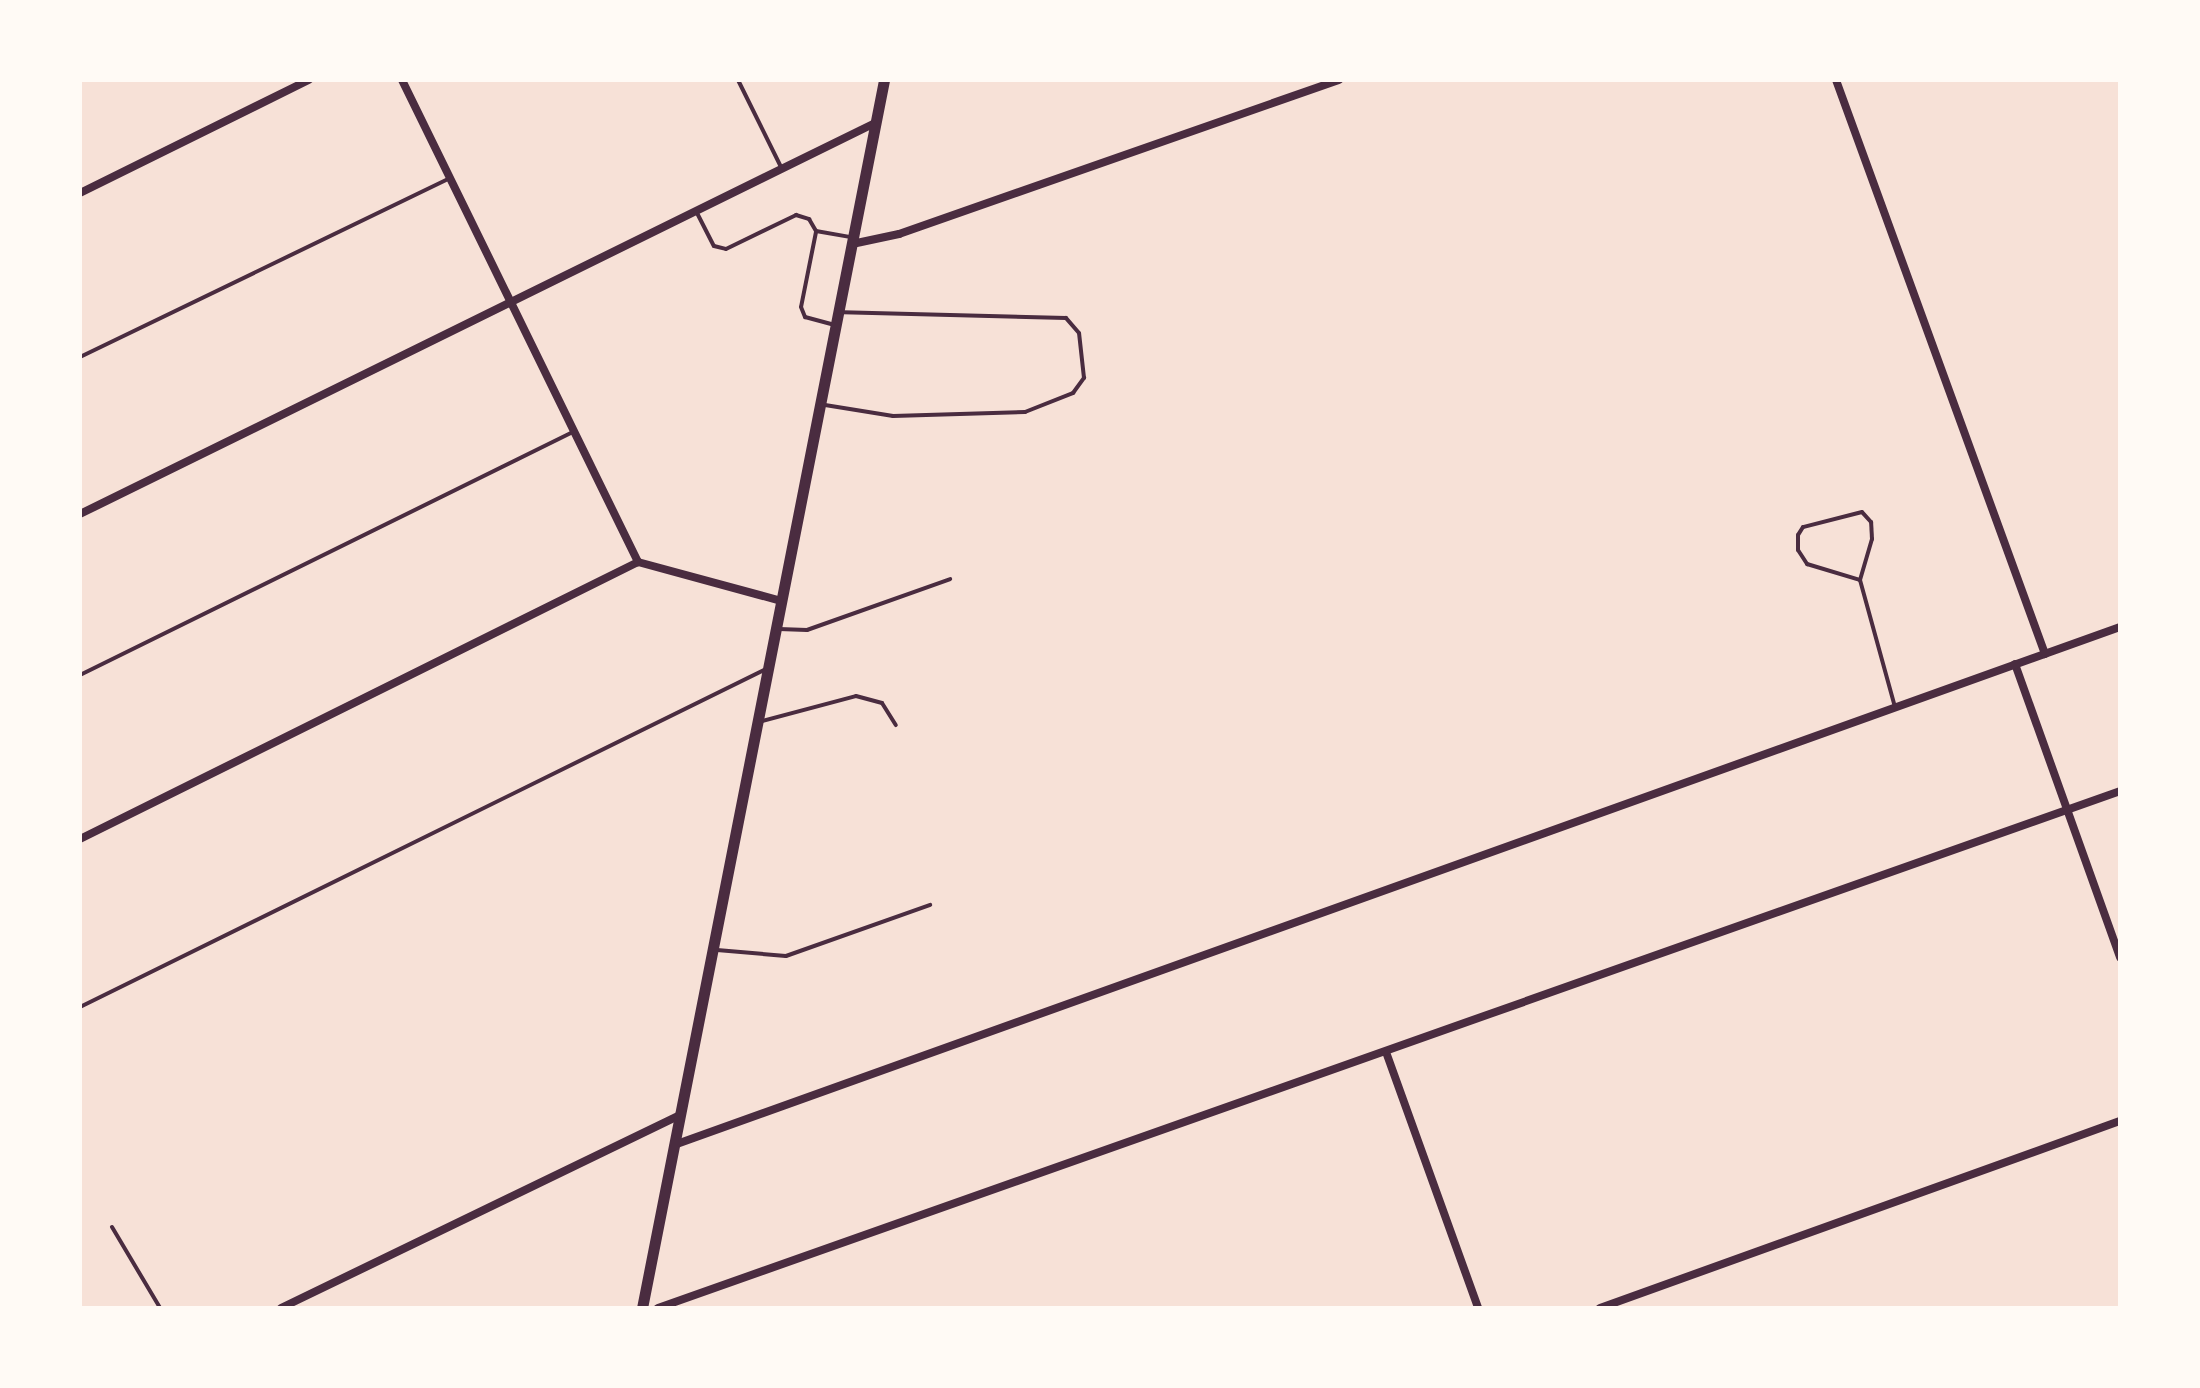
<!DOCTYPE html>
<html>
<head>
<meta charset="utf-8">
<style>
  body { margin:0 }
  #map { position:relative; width:2200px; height:1388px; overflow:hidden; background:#f7e1d7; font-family:Georgia,serif }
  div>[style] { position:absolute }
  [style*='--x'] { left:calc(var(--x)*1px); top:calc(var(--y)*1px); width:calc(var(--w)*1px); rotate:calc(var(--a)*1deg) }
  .service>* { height:4px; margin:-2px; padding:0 2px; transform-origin:2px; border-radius:2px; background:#4a2c40 }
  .minor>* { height:8px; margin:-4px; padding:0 4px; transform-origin:4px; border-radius:4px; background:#4a2c40 }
  .secondary>* { height:11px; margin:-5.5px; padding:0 5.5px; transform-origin:5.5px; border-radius:5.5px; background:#4a2c40 }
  span { translate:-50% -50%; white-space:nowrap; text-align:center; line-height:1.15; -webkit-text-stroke:9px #fffaf5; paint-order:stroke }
  .frame { position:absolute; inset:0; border:82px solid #fffaf5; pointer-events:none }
</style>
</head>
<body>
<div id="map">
  <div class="service">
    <div style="--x:738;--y:80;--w:99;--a:63.7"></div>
    <div style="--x:696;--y:211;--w:39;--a:63"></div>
    <div style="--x:714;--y:246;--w:12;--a:14"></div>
    <div style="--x:726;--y:249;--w:78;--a:-25.9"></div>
    <div style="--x:796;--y:215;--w:14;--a:17"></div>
    <div style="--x:809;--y:219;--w:14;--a:60"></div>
    <div style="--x:816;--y:231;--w:34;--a:10"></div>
    <div style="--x:816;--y:232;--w:76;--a:101.3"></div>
    <div style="--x:801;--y:307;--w:11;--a:68"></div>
    <div style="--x:805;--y:317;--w:27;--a:15"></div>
    <div style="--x:80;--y:357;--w:410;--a:-25.8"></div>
    <div style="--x:825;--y:405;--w:69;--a:9.2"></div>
    <div style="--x:893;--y:416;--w:132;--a:-1.7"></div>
    <div style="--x:1025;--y:412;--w:52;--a:-21.6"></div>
    <div style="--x:1073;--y:393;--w:19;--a:-54"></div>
    <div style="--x:1084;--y:378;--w:45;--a:-96.3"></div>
    <div style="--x:1079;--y:333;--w:20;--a:-131"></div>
    <div style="--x:1066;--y:318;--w:223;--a:-178.5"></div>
    <div style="--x:1860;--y:580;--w:43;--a:-73.7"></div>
    <div style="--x:1872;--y:539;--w:17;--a:-93"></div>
    <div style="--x:1871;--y:522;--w:13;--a:-132"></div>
    <div style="--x:1862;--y:512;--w:61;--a:165.7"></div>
    <div style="--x:1803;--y:527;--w:9;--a:122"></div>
    <div style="--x:1798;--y:535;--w:15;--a:90"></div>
    <div style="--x:1798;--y:550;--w:17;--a:57"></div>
    <div style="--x:1807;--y:564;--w:55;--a:16.8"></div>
    <div style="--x:1860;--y:580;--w:132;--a:74.6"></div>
    <div style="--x:779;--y:629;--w:28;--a:2"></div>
    <div style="--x:807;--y:630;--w:152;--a:-19.6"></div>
    <div style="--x:80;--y:675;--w:550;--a:-26.24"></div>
    <div style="--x:762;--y:721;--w:97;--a:-14.9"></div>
    <div style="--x:856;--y:696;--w:27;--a:15"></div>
    <div style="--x:882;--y:703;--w:26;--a:58"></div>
    <div style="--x:717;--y:950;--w:69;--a:5"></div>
    <div style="--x:786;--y:956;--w:153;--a:-19.5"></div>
    <div style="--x:80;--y:1007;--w:763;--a:-26.23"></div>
    <div style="--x:112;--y:1227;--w:94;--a:59.3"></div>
  </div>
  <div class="minor">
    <div style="--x:402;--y:80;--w:537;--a:63.91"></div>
    <div style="--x:1836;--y:80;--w:611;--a:69.99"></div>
    <div style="--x:80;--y:193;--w:255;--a:-26.3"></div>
    <div style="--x:852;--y:244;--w:48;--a:-12"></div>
    <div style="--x:899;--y:234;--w:466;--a:-19.3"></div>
    <div style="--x:80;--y:514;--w:886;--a:-26.19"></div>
    <div style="--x:2015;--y:664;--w:312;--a:70.3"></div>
    <div style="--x:80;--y:839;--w:623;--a:-26.4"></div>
    <div style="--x:638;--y:562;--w:149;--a:15.2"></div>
    <div style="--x:1386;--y:1052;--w:272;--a:70.2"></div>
    <div style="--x:674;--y:1145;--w:1536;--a:-19.71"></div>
    <div style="--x:281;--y:1308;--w:443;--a:-25.8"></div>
    <div style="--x:658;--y:1308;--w:1551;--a:-19.47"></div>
    <div style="--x:1600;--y:1308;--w:553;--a:-19.78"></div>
  </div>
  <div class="secondary">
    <div style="--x:642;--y:1308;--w:1252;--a:-78.85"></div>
  </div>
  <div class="frame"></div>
</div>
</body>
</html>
